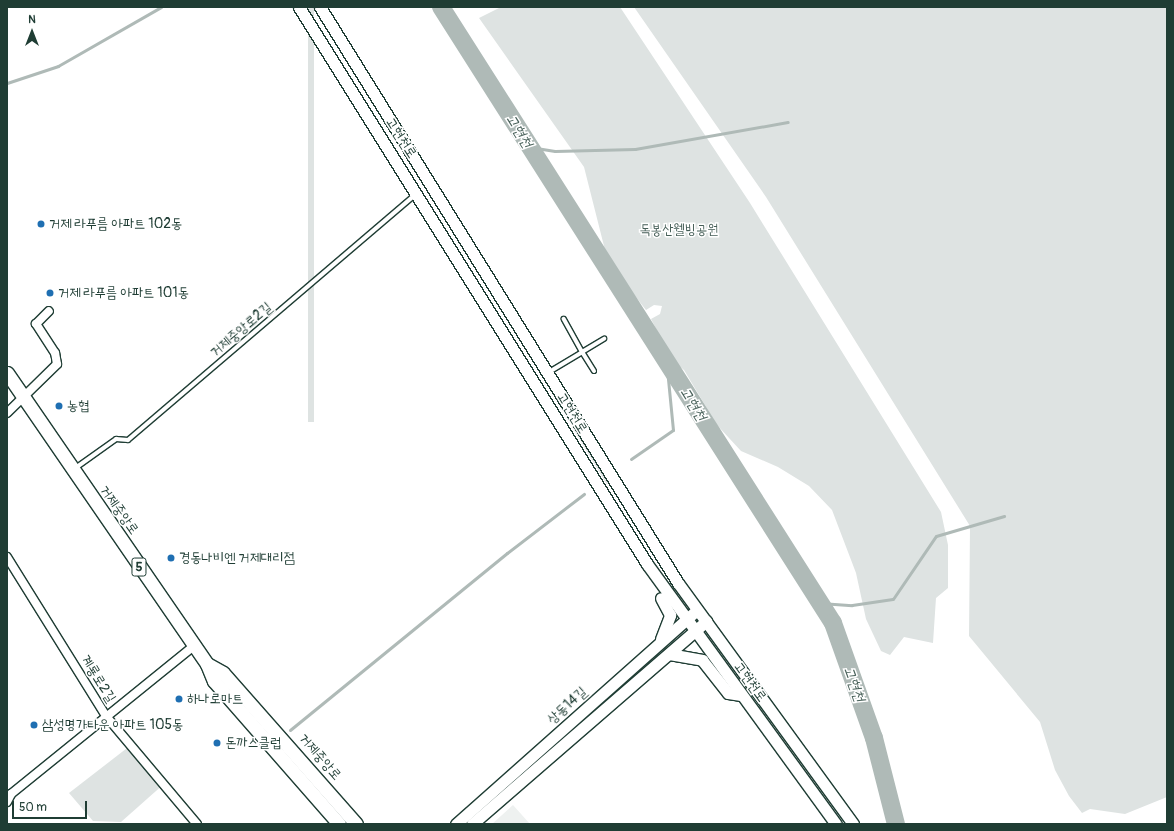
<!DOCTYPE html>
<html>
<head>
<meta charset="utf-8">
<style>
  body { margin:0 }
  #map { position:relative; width:1174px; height:831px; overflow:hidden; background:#fff; font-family:Pangolin,"Poor Story",sans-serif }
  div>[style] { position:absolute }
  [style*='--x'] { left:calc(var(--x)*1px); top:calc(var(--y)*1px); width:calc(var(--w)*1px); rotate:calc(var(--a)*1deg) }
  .built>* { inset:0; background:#eef1f0 }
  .green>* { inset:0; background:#dee3e2; transform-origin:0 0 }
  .stream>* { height:3px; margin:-1.5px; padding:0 1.5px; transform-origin:1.5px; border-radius:1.5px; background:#afbab7 }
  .river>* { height:18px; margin:-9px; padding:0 9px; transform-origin:9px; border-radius:9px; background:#afbab7 }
  .roads { filter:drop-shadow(1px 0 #1f3d34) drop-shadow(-1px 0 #1f3d34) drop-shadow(0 1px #1f3d34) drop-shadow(0 -1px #1f3d34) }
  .lane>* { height:4px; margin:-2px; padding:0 2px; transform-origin:2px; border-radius:2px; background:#fff }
  .street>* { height:8px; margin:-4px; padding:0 4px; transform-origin:4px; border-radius:4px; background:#fff }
  .secondary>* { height:11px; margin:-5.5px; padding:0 5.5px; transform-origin:5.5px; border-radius:5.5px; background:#fff }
  .primary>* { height:13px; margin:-6.5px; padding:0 6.5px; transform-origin:6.5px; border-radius:6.5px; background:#fff }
  .dots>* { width:11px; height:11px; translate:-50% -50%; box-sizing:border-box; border:2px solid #fff; border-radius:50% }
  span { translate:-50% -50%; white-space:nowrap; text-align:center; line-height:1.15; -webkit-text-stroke:3px #fff; paint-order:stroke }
  .shield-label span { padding:1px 3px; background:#fff; border:1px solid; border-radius:3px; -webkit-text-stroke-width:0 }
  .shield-label { font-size:13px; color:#1f3d34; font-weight:700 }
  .street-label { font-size:14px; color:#1f3d34 }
  .poi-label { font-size:14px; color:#1f3d34 }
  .left { translate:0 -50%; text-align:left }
  .park-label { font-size:14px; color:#455e57 }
  .water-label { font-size:15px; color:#4a625b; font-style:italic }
  .frame { position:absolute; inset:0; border:8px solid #1f3d34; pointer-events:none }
  .north { position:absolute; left:12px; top:12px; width:40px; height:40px; -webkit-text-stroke:3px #fff; paint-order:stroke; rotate:0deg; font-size:11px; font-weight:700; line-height:16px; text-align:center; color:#1f3d34 }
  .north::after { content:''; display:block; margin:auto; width:14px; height:18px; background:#1f3d34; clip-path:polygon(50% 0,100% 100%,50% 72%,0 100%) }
  .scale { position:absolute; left:12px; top:801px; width:75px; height:18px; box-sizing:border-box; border:2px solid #1f3d34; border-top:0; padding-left:5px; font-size:12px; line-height:14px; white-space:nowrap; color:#1f3d34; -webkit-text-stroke:3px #fff; paint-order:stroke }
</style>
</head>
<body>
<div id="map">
  <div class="built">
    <div style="clip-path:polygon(513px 805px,530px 824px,492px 824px)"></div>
  </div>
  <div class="green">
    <div style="left:308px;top:7px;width:6px;height:415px"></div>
    <div style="clip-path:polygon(501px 7px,620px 7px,750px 203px,941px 512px,948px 545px,948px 588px,936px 598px,933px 643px,904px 637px,890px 655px,881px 651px,866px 619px,856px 573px,832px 510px,809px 486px,778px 467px,741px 451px,717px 425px,684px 370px,672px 360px,651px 319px,660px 314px,662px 306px,654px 305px,646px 310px,621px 278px,605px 250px,584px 167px,479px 18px)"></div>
    <div style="clip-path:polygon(634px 7px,1167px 7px,1167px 797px,1125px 814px,1090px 809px,1082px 813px,1069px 796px,1055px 770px,1040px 722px,969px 636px,970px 526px,766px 197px)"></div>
    <div style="left:556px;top:392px;width:105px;height:4px;rotate:59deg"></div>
    <div style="clip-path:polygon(131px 745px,165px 783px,121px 822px,93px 821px,69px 793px)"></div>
  </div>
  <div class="stream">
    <div style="--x:7;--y:83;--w:54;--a:-18.4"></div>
    <div style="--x:58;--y:66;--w:119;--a:-29.8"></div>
    <div style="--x:530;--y:147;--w:25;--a:9"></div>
    <div style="--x:555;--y:151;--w:80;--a:-1.4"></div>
    <div style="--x:635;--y:149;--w:155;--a:-10"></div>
    <div style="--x:631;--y:459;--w:51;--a:-34.6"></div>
    <div style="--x:673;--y:430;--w:71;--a:-95.6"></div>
    <div style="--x:820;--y:603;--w:32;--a:4"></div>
    <div style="--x:852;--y:605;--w:41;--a:-8.3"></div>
    <div style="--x:893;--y:599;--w:76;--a:-55.7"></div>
    <div style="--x:936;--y:536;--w:71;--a:-16.4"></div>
    <div style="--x:290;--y:730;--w:280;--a:-39.2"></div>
    <div style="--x:507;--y:553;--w:97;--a:-37.5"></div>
  </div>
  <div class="river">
    <div style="--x:441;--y:7;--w:730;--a:57.53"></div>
    <div style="--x:833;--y:623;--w:122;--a:70.4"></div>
    <div style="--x:874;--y:738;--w:89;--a:75.7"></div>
  </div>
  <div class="roads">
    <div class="lane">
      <div style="--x:594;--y:371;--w:22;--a:-122"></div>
      <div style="--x:582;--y:352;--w:26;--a:-31"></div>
      <div style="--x:549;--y:372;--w:39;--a:-31"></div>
      <div style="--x:582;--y:352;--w:38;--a:-119"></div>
      <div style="--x:74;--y:469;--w:52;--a:-35.5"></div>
      <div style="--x:116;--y:439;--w:12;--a:5"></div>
      <div style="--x:128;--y:440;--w:377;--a:-40.5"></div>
    </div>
    <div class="street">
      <div style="--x:7;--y:413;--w:70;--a:-44.4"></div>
      <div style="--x:57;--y:364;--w:11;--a:-100"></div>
      <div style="--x:55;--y:353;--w:35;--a:-123"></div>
      <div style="--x:36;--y:324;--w:18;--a:-45"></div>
      <div style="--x:7;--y:557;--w:187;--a:58.1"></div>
      <div style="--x:106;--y:716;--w:141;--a:49.9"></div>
      <div style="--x:7;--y:802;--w:9;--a:-63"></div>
      <div style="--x:11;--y:794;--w:235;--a:-39"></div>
    </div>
    <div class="secondary">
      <div style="--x:299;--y:7;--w:657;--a:58"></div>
      <div style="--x:647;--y:564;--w:321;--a:54"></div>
      <div style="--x:320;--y:7;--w:678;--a:58.14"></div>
      <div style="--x:678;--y:583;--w:298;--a:54"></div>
      <div style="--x:661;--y:639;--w:26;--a:-69"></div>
      <div style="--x:670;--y:615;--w:19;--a:-118"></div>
      <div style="--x:669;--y:654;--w:34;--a:10"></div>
      <div style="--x:702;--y:660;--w:42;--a:51.8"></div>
      <div style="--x:728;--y:693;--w:13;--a:9"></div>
      <div style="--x:456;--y:824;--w:322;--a:-41.6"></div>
      <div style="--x:472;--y:824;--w:310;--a:-40.9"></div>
    </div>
    <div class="primary">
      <div style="--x:7;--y:373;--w:353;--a:55.5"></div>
      <div style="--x:207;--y:664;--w:18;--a:68"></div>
      <div style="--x:214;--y:681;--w:190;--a:48.8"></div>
      <div style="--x:207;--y:664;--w:18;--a:29"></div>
      <div style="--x:223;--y:673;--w:201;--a:48.6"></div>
    </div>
  </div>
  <div class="dots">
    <div style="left:41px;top:224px;background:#1f6fb2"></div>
    <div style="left:50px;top:293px;background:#1f6fb2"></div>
    <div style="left:59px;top:406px;background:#1f6fb2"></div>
    <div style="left:171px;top:558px;background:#1f6fb2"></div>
    <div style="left:179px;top:699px;background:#1f6fb2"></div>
    <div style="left:34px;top:725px;background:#1f6fb2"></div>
    <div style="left:217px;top:743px;background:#1f6fb2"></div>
  </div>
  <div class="shield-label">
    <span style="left:139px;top:567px">5</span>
  </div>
  <div class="street-label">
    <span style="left:401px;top:138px;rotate:57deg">고현천로</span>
    <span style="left:241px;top:330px;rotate:-40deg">거제중앙로2길</span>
    <span style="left:572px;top:413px;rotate:58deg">고현천로</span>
    <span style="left:119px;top:510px;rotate:55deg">거제중앙로</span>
    <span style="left:98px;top:679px;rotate:58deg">계룡로2길</span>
    <span style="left:750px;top:682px;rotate:54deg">고현천로</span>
    <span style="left:567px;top:706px;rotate:-42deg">상동14길</span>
    <span style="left:320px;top:757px;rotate:49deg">거제중앙로</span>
  </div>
  <div class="poi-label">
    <span class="left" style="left:49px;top:224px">거제 라푸름 아파트 102동</span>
    <span class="left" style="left:58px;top:293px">거제 라푸름 아파트 101동</span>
    <span class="left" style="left:67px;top:406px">농협</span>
    <span class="left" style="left:179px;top:558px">경동나비엔 거제대리점</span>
    <span class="left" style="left:187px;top:699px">하나로마트</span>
    <span class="left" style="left:42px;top:725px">삼성명가타운 아파트 105동</span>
    <span class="left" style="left:225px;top:743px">돈까스클럽</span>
  </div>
  <div class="park-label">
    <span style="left:679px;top:230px">독봉산웰빙공원</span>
  </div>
  <div class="water-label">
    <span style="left:519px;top:131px;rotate:58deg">고현천</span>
    <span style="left:693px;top:404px;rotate:58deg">고현천</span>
    <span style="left:854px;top:684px;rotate:70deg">고현천</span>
  </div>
  <div class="frame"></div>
  <div class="north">N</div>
  <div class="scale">50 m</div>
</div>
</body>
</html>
